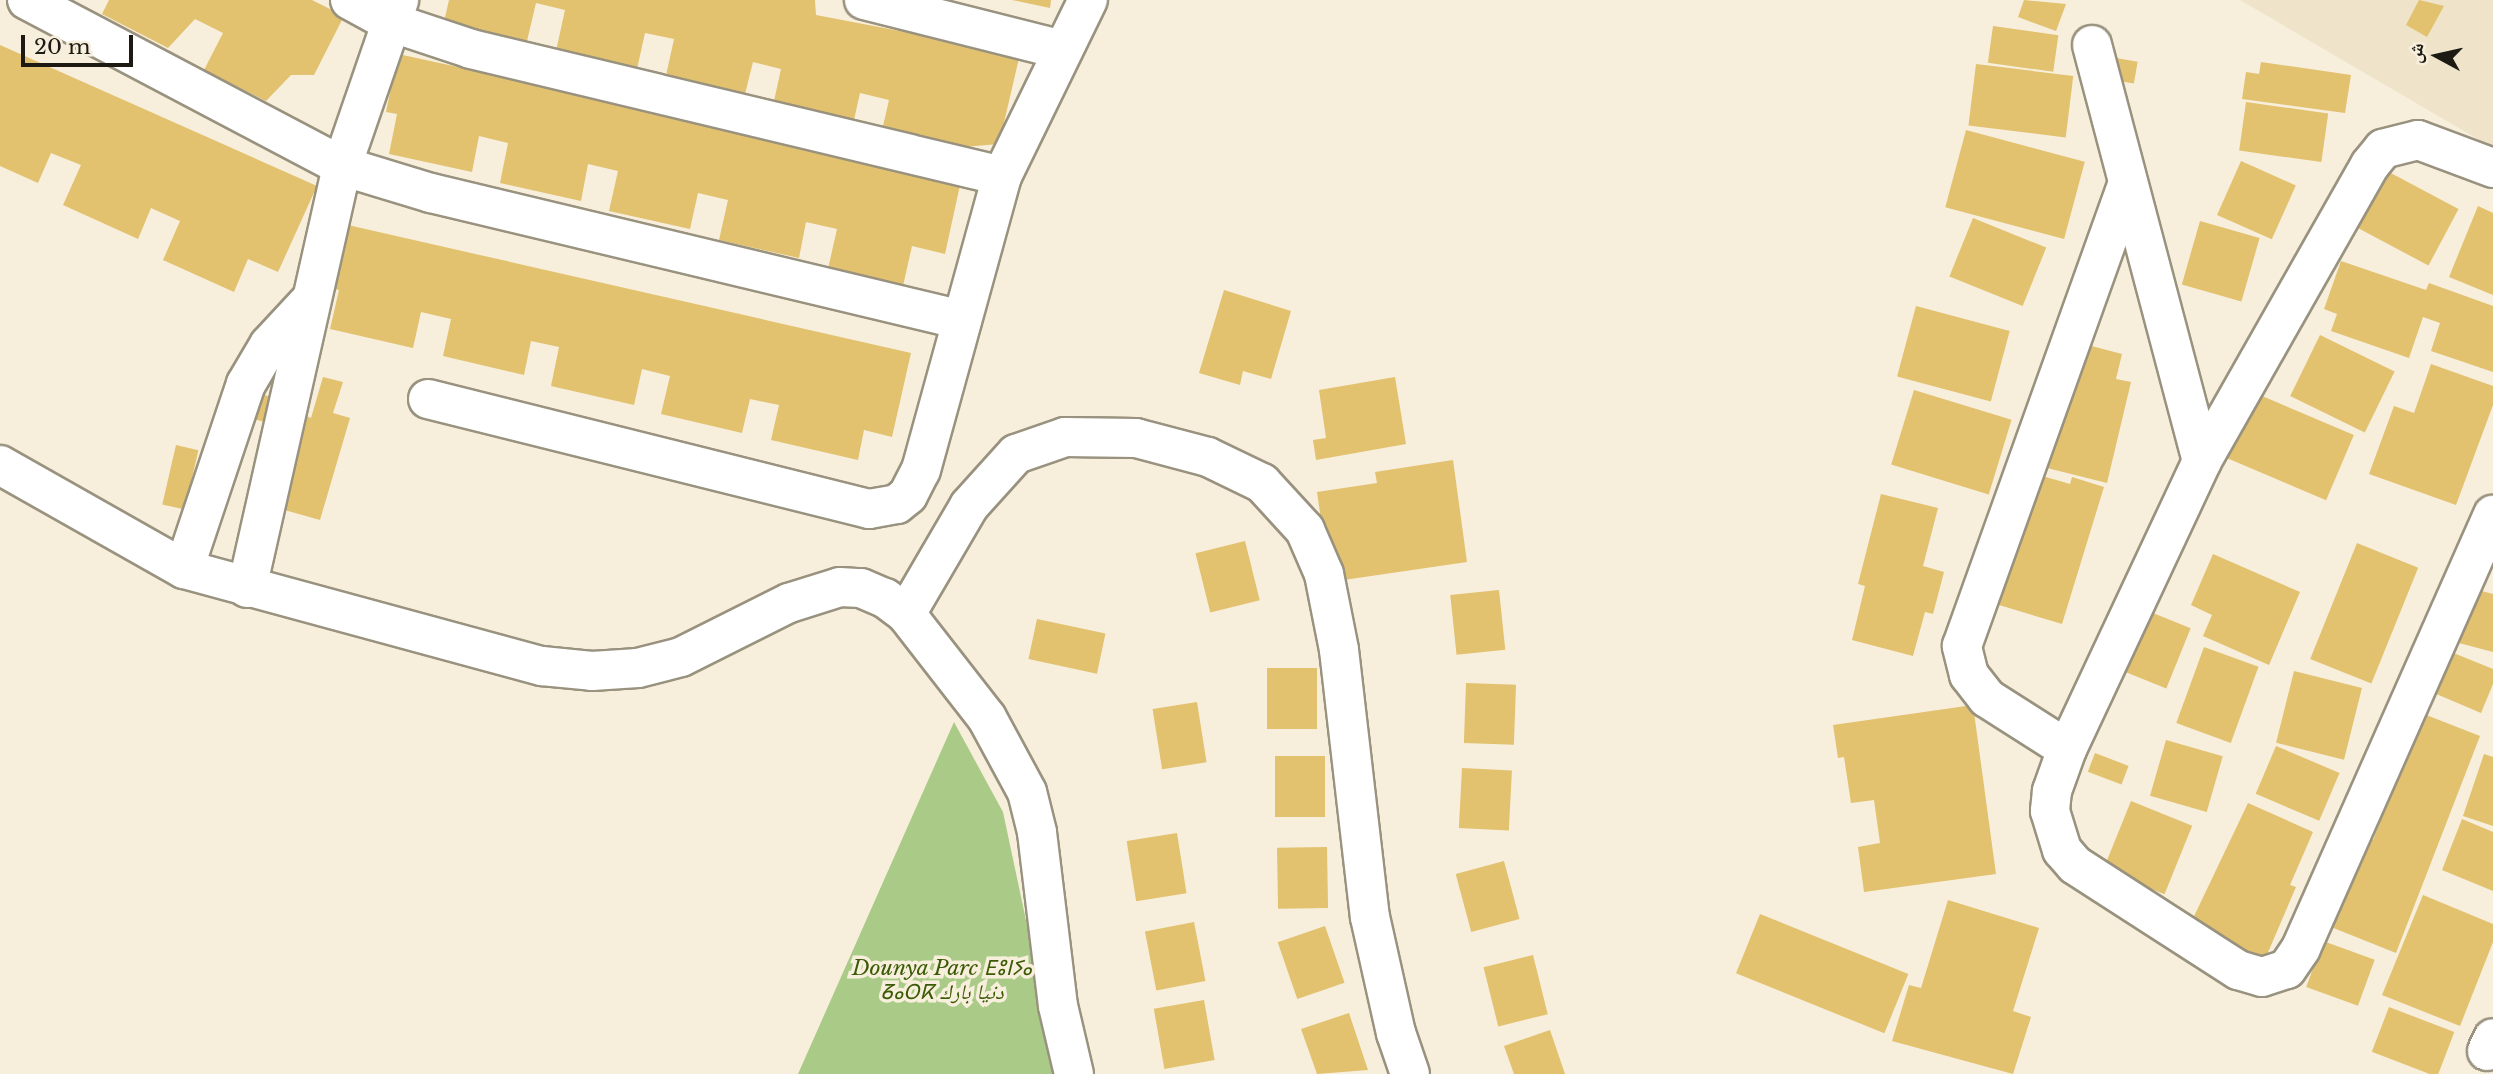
<!DOCTYPE html>
<html>
<head>
<meta charset="utf-8">
<style>
  body { margin:0 }
  #map { position:relative; width:2493px; height:1074px; overflow:hidden; background:#f7efdc; font-family:"Libre Baskerville","Noto Naskh Arabic","Noto Sans Tifinagh",serif }
  div>[style] { position:absolute }
  [style*='--x'] { left:calc(var(--x)*1px); top:calc(var(--y)*1px); width:calc(var(--w)*1px); rotate:calc(var(--a)*1deg) }
  .built>* { inset:0; background:#efe4c9 }
  .green>* { inset:0; background:#aaca87 }
  .building>* { inset:0; background:#e2c16f; transform-origin:0 0 }
  .roads { filter:drop-shadow(2px 0 #99927f) drop-shadow(-2px 0 #99927f) drop-shadow(0 2px #99927f) drop-shadow(0 -2px #99927f) }
  .minor>* { height:38px; margin:-19px; padding:0 19px; transform-origin:19px; border-radius:19px; background:#fff }
  span { translate:-50% -50%; white-space:nowrap; text-align:center; line-height:1.15; -webkit-text-stroke:7px #f7efdc; paint-order:stroke }
  .park-label { font-size:21px; color:#3b5a05; font-style:italic }
  .north { position:absolute; left:2402px; top:21px; width:70px; height:70px; -webkit-text-stroke:5px #f7efdc; paint-order:stroke; rotate:278deg; font-size:19px; font-weight:700; line-height:28px; text-align:center; color:#1c1a13 }
  .north::after { content:''; display:block; margin:auto; width:24px; height:32px; background:#1c1a13; clip-path:polygon(50% 0,100% 100%,50% 72%,0 100%) }
  .scale { position:absolute; left:21px; top:35px; width:112px; height:32px; box-sizing:border-box; border:4px solid #1c1a13; border-top:0; padding-left:9px; font-size:21px; line-height:24px; white-space:nowrap; color:#1c1a13; -webkit-text-stroke:5px #f7efdc; paint-order:stroke }
</style>
</head>
<body>
<div id="map">
  <div class="built">
    <div style="clip-path:polygon(2240px 0,2493px 0,2493px 148px)"></div>
  </div>
  <div class="green">
    <div style="clip-path:polygon(954px 722px,1003px 812px,1034px 958px,1066px 1074px,798px 1074px)"></div>
  </div>
  <div class="building">
    <div style="clip-path:polygon(109px 0,312px 0,344px 16px,314px 75px,291px 75px,266px 101px,204px 70px,223px 33px,195px 19px,168px 48px,102px 14px)"></div>
    <div style="clip-path:polygon(449px 0,815px 0,816px 15px,1020px 54px,999px 144px,927px 150px,880px 139px,889px 100px,860px 93px,852px 129px,772px 110px,781px 69px,753px 62px,744px 98px,665px 80px,674px 39px,645px 33px,637px 69px,556px 51px,565px 10px,536px 3px,527px 41px,444px 22px)"></div>
    <div style="clip-path:polygon(1012px 0,1051px 0,1050px 8px)"></div>
    <div style="clip-path:polygon(2024px 0,2066px 4px,2056px 31px,2018px 17px)"></div>
    <div style="clip-path:polygon(2419px 0,2444px 6px,2427px 37px,2406px 25px)"></div>
    <div style="left:1993px;top:26px;width:66px;height:37px;rotate:8deg"></div>
    <div style="clip-path:polygon(0 45px,317px 186px,278px 272px,248px 259px,234px 292px,163px 260px,180px 221px,151px 208px,138px 239px,63px 205px,81px 165px,51px 153px,38px 183px,0 166px)"></div>
    <div style="clip-path:polygon(398px 54px,962px 176px,945px 254px,912px 246px,903px 286px,828px 269px,837px 229px,806px 222px,799px 258px,719px 240px,728px 200px,698px 193px,690px 229px,609px 211px,618px 171px,588px 164px,581px 201px,500px 183px,508px 143px,479px 136px,472px 172px,389px 154px,397px 114px,386px 112px)"></div>
    <div style="left:2116px;top:58px;width:22px;height:22px;rotate:10deg"></div>
    <div style="clip-path:polygon(2261px 62px,2351px 75px,2345px 113px,2242px 99px,2246px 72px,2259px 74px)"></div>
    <div style="left:1976px;top:64px;width:98px;height:62px;rotate:7deg"></div>
    <div style="left:2246px;top:102px;width:83px;height:49px;rotate:8deg"></div>
    <div style="left:1966px;top:130px;width:123px;height:80px;rotate:15deg"></div>
    <div style="left:2241px;top:161px;width:60px;height:59px;rotate:24deg"></div>
    <div style="left:2387px;top:171px;width:81px;height:64px;rotate:28deg"></div>
    <div style="clip-path:polygon(2478px 206px,2493px 213px,2493px 295px,2449px 277px)"></div>
    <div style="left:1973px;top:218px;width:79px;height:63px;rotate:22deg"></div>
    <div style="left:2200px;top:221px;width:62px;height:66px;rotate:16deg"></div>
    <div style="clip-path:polygon(339px 223px,911px 353px,892px 437px,864px 430px,858px 460px,771px 440px,779px 405px,750px 399px,742px 433px,661px 414px,670px 376px,642px 369px,634px 405px,551px 386px,559px 347px,531px 341px,524px 375px,443px 356px,451px 319px,421px 312px,413px 348px,330px 329px,339px 290px,325px 287px)"></div>
    <div style="clip-path:polygon(2341px 261px,2426px 290px,2429px 283px,2493px 306px,2493px 372px,2431px 351px,2440px 323px,2423px 317px,2409px 358px,2331px 331px,2337px 314px,2324px 309px)"></div>
    <div style="clip-path:polygon(1224px 290px,1291px 311px,1271px 379px,1243px 371px,1240px 385px,1199px 373px)"></div>
    <div style="left:1916px;top:306px;width:97px;height:73px;rotate:15deg"></div>
    <div style="left:2320px;top:335px;width:83px;height:68px;rotate:26deg"></div>
    <div style="clip-path:polygon(2084px 344px,2122px 354px,2116px 379px,2131px 382px,2107px 483px,2039px 466px)"></div>
    <div style="clip-path:polygon(2431px 364px,2493px 386px,2493px 405px,2456px 505px,2369px 474px,2394px 406px,2414px 413px)"></div>
    <div style="clip-path:polygon(323px 377px,343px 382px,333px 413px,350px 418px,320px 520px,274px 507px,301px 414px,311px 418px)"></div>
    <div style="clip-path:polygon(1395px 377px,1406px 444px,1316px 460px,1313px 440px,1326px 438px,1319px 390px)"></div>
    <div style="left:1914px;top:390px;width:102px;height:78px;rotate:17deg"></div>
    <div style="left:2248px;top:390px;width:115px;height:71px;rotate:23deg"></div>
    <div style="left:254px;top:392px;width:29px;height:26px;rotate:16deg"></div>
    <div style="left:176px;top:445px;width:23px;height:61px;rotate:13deg"></div>
    <div style="clip-path:polygon(1453px 460px,1467px 562px,1330px 582px,1317px 492px,1377px 483px,1375px 472px)"></div>
    <div style="clip-path:polygon(2039px 475px,2070px 484px,2072px 477px,2104px 487px,2062px 624px,1999px 605px)"></div>
    <div style="clip-path:polygon(1881px 494px,1938px 508px,1923px 566px,1944px 572px,1933px 614px,1925px 612px,1913px 656px,1852px 640px,1865px 586px,1858px 584px)"></div>
    <div style="left:1245px;top:541px;width:61px;height:51px;rotate:76deg"></div>
    <div style="left:2357px;top:543px;width:66px;height:125px;rotate:22deg"></div>
    <div style="clip-path:polygon(2213px 554px,2300px 592px,2269px 665px,2203px 636px,2212px 615px,2191px 605px)"></div>
    <div style="clip-path:polygon(2474px 589px,2493px 594px,2493px 652px,2459px 643px)"></div>
    <div style="left:1499px;top:590px;width:60px;height:49px;rotate:84deg"></div>
    <div style="left:2148px;top:611px;width:46px;height:65px;rotate:22deg"></div>
    <div style="left:1037px;top:619px;width:70px;height:41px;rotate:12deg"></div>
    <div style="left:2204px;top:647px;width:58px;height:81px;rotate:20deg"></div>
    <div style="clip-path:polygon(2451px 652px,2493px 669px,2493px 684px,2481px 713px,2434px 693px)"></div>
    <div style="left:1267px;top:668px;width:50px;height:61px"></div>
    <div style="left:2294px;top:671px;width:70px;height:74px;rotate:14deg"></div>
    <div style="left:1466px;top:683px;width:50px;height:60px;rotate:2deg"></div>
    <div style="left:1197px;top:702px;width:61px;height:45px;rotate:81deg"></div>
    <div style="clip-path:polygon(1973px 705px,1996px 874px,1864px 892px,1858px 847px,1880px 843px,1874px 800px,1851px 803px,1844px 757px,1838px 758px,1833px 725px)"></div>
    <div style="clip-path:polygon(2416px 711px,2480px 736px,2396px 953px,2331px 927px,2366px 837px,2373px 840px,2398px 777px)"></div>
    <div style="left:2166px;top:740px;width:59px;height:58px;rotate:16deg"></div>
    <div style="left:2276px;top:746px;width:69px;height:52px;rotate:23deg"></div>
    <div style="left:2095px;top:753px;width:36px;height:20px;rotate:21deg"></div>
    <div style="clip-path:polygon(2484px 754px,2493px 757px,2493px 826px,2463px 816px)"></div>
    <div style="left:1325px;top:756px;width:61px;height:50px;rotate:90deg"></div>
    <div style="left:1462px;top:768px;width:50px;height:60px;rotate:3deg"></div>
    <div style="left:2131px;top:801px;width:66px;height:74px;rotate:22deg"></div>
    <div style="clip-path:polygon(2248px 803px,2313px 832px,2290px 885px,2296px 887px,2263px 964px,2187px 931px)"></div>
    <div style="clip-path:polygon(2462px 819px,2493px 832px,2493px 891px,2442px 870px)"></div>
    <div style="left:1177px;top:833px;width:61px;height:51px;rotate:81deg"></div>
    <div style="left:1327px;top:847px;width:61px;height:50px;rotate:89deg"></div>
    <div style="left:1504px;top:861px;width:60px;height:50px;rotate:75deg"></div>
    <div style="clip-path:polygon(2423px 895px,2493px 924px,2493px 942px,2460px 1026px,2382px 995px)"></div>
    <div style="clip-path:polygon(1948px 900px,2039px 928px,2013px 1011px,2031px 1017px,2013px 1074px,1892px 1041px,1909px 985px,1921px 988px)"></div>
    <div style="left:1760px;top:914px;width:160px;height:64px;rotate:22deg"></div>
    <div style="left:1194px;top:922px;width:60px;height:50px;rotate:79deg"></div>
    <div style="left:1325px;top:926px;width:60px;height:50px;rotate:71deg"></div>
    <div style="left:2323px;top:941px;width:55px;height:49px;rotate:20deg"></div>
    <div style="left:1533px;top:955px;width:61px;height:51px;rotate:76deg"></div>
    <div style="left:1204px;top:1000px;width:61px;height:51px;rotate:80deg"></div>
    <div style="left:2389px;top:1007px;width:70px;height:48px;rotate:21deg"></div>
    <div style="clip-path:polygon(1349px 1013px,1368px 1070px,1317px 1074px,1301px 1029px)"></div>
    <div style="clip-path:polygon(1550px 1030px,1565px 1074px,1514px 1074px,1504px 1046px)"></div>
  </div>
  <div class="roads">
    <div class="minor">
      <div style="--x:27;--y:0;--w:356;--a:27.8"></div>
      <div style="--x:342;--y:166;--w:93;--a:16.9"></div>
      <div style="--x:431;--y:193;--w:546;--a:13.45"></div>
      <div style="--x:350;--y:0;--w:46;--a:28.8"></div>
      <div style="--x:390;--y:22;--w:85;--a:18.4"></div>
      <div style="--x:471;--y:49;--w:546;--a:13.45"></div>
      <div style="--x:864;--y:0;--w:205;--a:14.1"></div>
      <div style="--x:2092;--y:45;--w:430;--a:75.2"></div>
      <div style="--x:2493;--y:168;--w:80;--a:-159.5"></div>
      <div style="--x:2418;--y:140;--w:36;--a:166"></div>
      <div style="--x:2383;--y:149;--w:21;--a:129"></div>
      <div style="--x:2370;--y:165;--w:340;--a:119.6"></div>
      <div style="--x:2202;--y:461;--w:318;--a:115.1"></div>
      <div style="--x:2067;--y:749;--w:45;--a:109.7"></div>
      <div style="--x:2052;--y:791;--w:20;--a:96"></div>
      <div style="--x:2050;--y:811;--w:41;--a:72.9"></div>
      <div style="--x:2062;--y:850;--w:20;--a:49"></div>
      <div style="--x:2075;--y:865;--w:194;--a:32.8"></div>
      <div style="--x:2238;--y:970;--w:25;--a:16"></div>
      <div style="--x:2262;--y:977;--w:26;--a:-18"></div>
      <div style="--x:2287;--y:969;--w:25;--a:-56"></div>
      <div style="--x:2301;--y:948;--w:474;--a:-66.1"></div>
      <div style="--x:428;--y:399;--w:455;--a:14"></div>
      <div style="--x:869;--y:509;--w:28;--a:-10"></div>
      <div style="--x:897;--y:504;--w:14;--a:-39"></div>
      <div style="--x:908;--y:495;--w:28;--a:-63"></div>
      <div style="--x:921;--y:470;--w:305;--a:-74.6"></div>
      <div style="--x:1002;--y:176;--w:196;--a:-64"></div>
      <div style="--x:0;--y:465;--w:211;--a:29.5"></div>
      <div style="--x:184;--y:569;--w:371;--a:15.2"></div>
      <div style="--x:542;--y:666;--w:50;--a:5.7"></div>
      <div style="--x:592;--y:671;--w:46;--a:-3.7"></div>
      <div style="--x:638;--y:668;--w:44;--a:-14.3"></div>
      <div style="--x:681;--y:657;--w:121;--a:-26.6"></div>
      <div style="--x:789;--y:603;--w:53;--a:-17.4"></div>
      <div style="--x:840;--y:587;--w:21;--a:3"></div>
      <div style="--x:861;--y:588;--w:26;--a:23"></div>
      <div style="--x:885;--y:598;--w:26;--a:37"></div>
      <div style="--x:184;--y:569;--w:195;--a:-71.5"></div>
      <div style="--x:246;--y:384;--w:45;--a:-59.5"></div>
      <div style="--x:269;--y:345;--w:59;--a:-47.1"></div>
      <div style="--x:247;--y:588;--w:433;--a:-77.3"></div>
      <div style="--x:342;--y:166;--w:176;--a:-71"></div>
      <div style="--x:2067;--y:749;--w:95;--a:-147.5"></div>
      <div style="--x:1987;--y:698;--w:29;--a:-128"></div>
      <div style="--x:1969;--y:675;--w:30;--a:-104"></div>
      <div style="--x:1962;--y:646;--w:490;--a:-70.3"></div>
      <div style="--x:2487;--y:1051;--w:14;--a:-65"></div>
      <div style="--x:1074;--y:1074;--w:70;--a:-103.2"></div>
      <div style="--x:1058;--y:1006;--w:175;--a:-96.9"></div>
      <div style="--x:1037;--y:832;--w:41;--a:-104"></div>
      <div style="--x:1027;--y:792;--w:84;--a:-118.4"></div>
      <div style="--x:987;--y:718;--w:132;--a:-127.9"></div>
      <div style="--x:906;--y:614;--w:125;--a:-59.7"></div>
      <div style="--x:969;--y:506;--w:70;--a:-47.9"></div>
      <div style="--x:1016;--y:454;--w:52;--a:-19.1"></div>
      <div style="--x:1065;--y:437;--w:71;--a:0.8"></div>
      <div style="--x:1136;--y:438;--w:74;--a:14.8"></div>
      <div style="--x:1208;--y:457;--w:60;--a:25.7"></div>
      <div style="--x:1262;--y:483;--w:64;--a:47.5"></div>
      <div style="--x:1305;--y:530;--w:48;--a:66.6"></div>
      <div style="--x:1324;--y:574;--w:77;--a:78.8"></div>
      <div style="--x:1339;--y:650;--w:269;--a:83.4"></div>
      <div style="--x:1370;--y:917;--w:119;--a:77.4"></div>
      <div style="--x:1396;--y:1033;--w:43;--a:71.1"></div>
    </div>
  </div>
  <div class="park-label">
    <span style="left:942px;top:980px">Dounya Parc ⴹⵓⵏⵢⴰ<br>ⵒⴰⵔⴽ دنيا بارك</span>
  </div>
  <div class="north">ش</div>
  <div class="scale">20 m</div>
</div>
</body>
</html>
